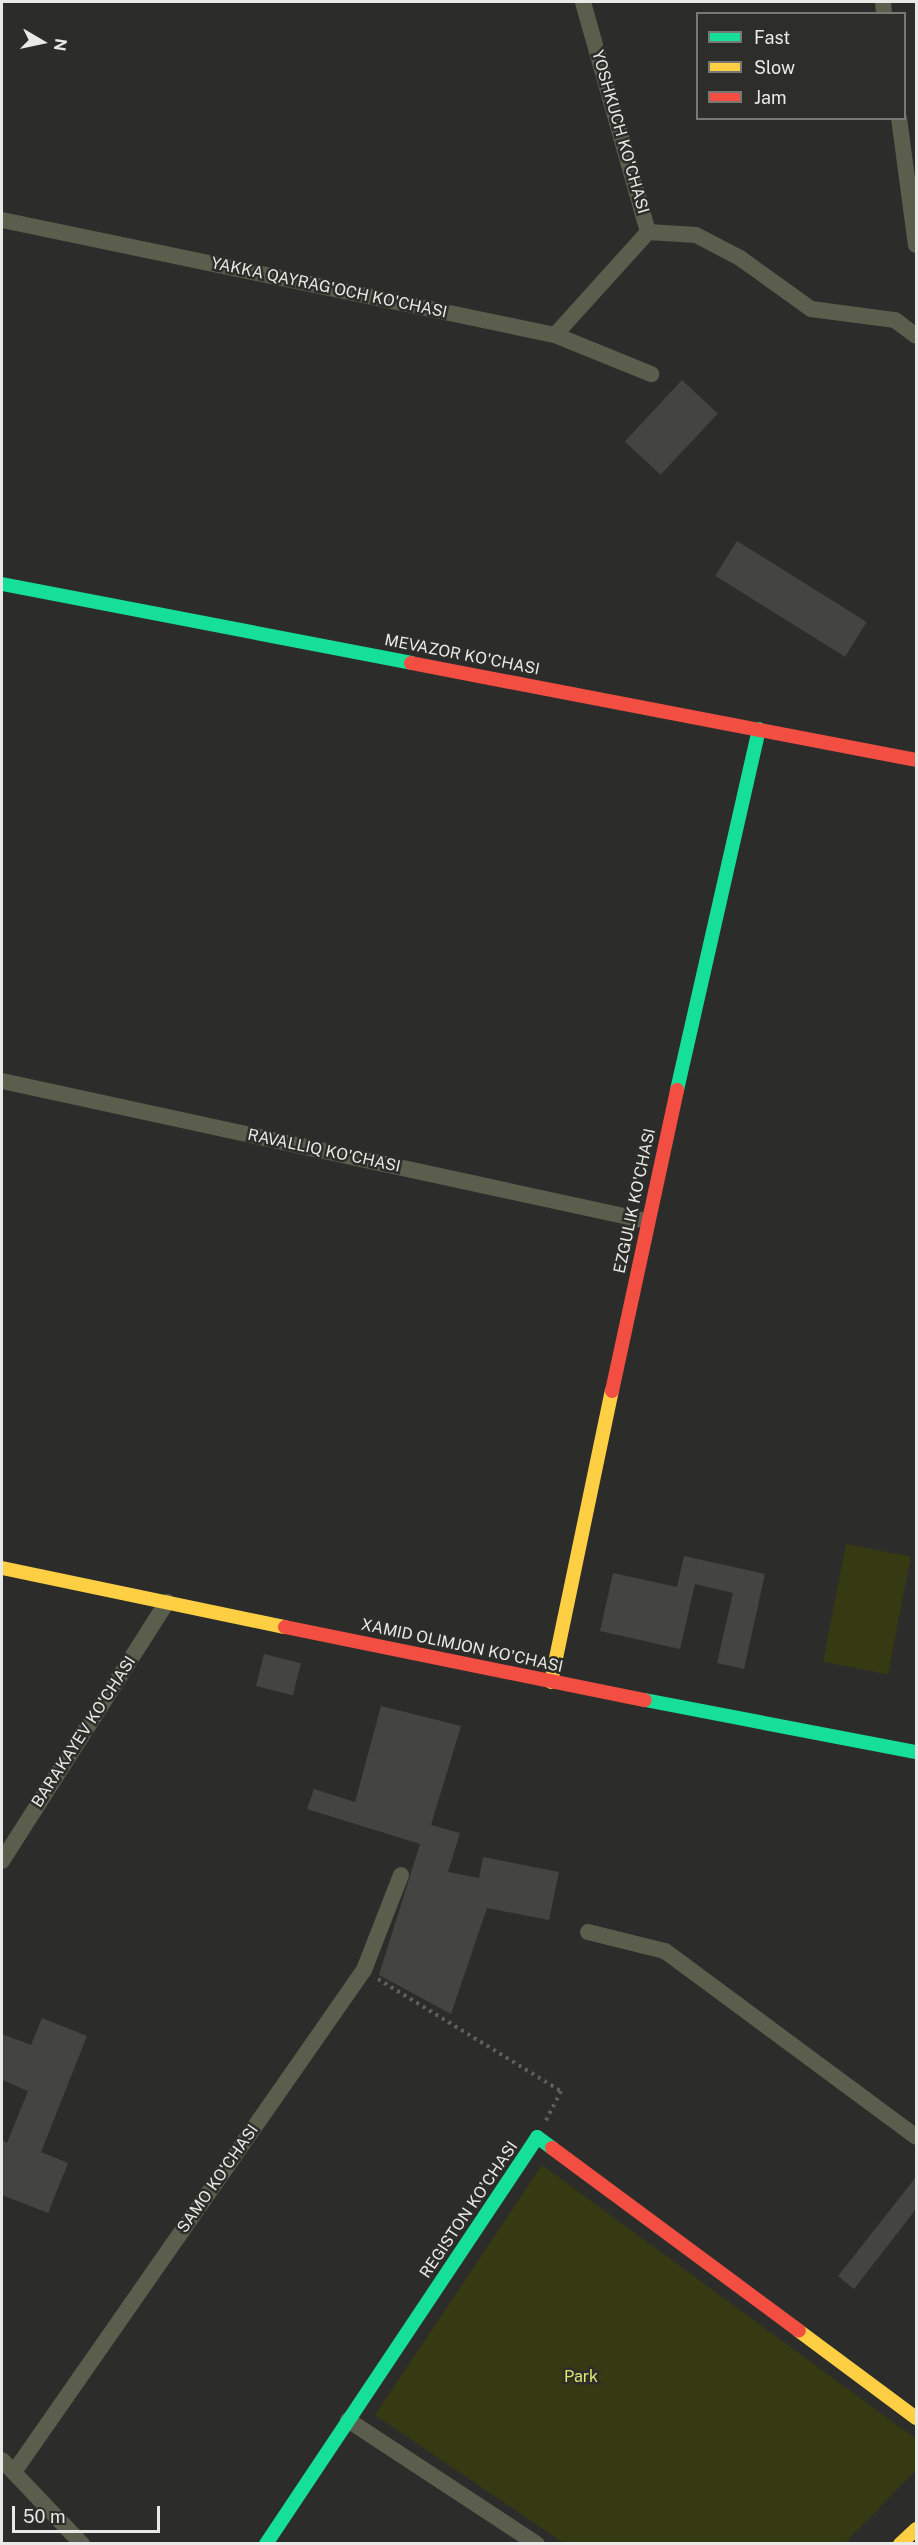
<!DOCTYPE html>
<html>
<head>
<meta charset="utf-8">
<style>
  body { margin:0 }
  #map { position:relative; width:918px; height:2545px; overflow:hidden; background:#2c2d2b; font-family:"Public Sans",sans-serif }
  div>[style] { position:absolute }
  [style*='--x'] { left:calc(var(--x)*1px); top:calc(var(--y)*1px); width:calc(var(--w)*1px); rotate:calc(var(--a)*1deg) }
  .green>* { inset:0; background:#353a13; transform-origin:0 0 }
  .building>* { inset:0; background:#444543; transform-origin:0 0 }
  .path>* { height:4px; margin-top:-2px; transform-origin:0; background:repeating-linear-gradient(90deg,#5e6057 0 3px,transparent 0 7.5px) }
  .street>* { height:16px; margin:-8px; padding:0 8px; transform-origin:8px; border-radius:8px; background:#5b5e4d }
  .fast>* { height:14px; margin:-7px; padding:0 7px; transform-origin:7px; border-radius:7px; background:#16e098 }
  .slow>* { height:14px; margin:-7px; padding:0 7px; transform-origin:7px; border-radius:7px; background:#ffcf43 }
  .jam>* { height:14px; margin:-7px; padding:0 7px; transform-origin:7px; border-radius:7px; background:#f24e42 }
  span { translate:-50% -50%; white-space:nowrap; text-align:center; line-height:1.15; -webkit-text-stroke:5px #2d2e2a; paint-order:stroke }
  .street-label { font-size:16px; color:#e9eae7 }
  .park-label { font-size:16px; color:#dbeb72 }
  .frame { position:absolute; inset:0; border:3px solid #e9eae7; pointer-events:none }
  .legend { position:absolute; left:696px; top:12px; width:210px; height:108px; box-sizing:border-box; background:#2d2e2a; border:2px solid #787976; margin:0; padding:8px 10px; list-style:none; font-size:18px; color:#e9eae7 }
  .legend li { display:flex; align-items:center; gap:12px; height:30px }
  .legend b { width:30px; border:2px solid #787976 }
  .north { position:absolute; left:12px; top:12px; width:60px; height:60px; -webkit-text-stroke:4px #2d2e2a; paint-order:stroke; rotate:99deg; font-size:16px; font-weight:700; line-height:24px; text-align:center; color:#e9eae7 }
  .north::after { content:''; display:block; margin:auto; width:21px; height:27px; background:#e9eae7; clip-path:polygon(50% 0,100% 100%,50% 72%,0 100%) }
  .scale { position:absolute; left:12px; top:2506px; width:148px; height:27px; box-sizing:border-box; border:3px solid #e9eae7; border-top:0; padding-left:8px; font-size:18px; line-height:21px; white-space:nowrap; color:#e9eae7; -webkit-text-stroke:4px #2d2e2a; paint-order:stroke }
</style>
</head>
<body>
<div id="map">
  <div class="green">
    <div style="left:846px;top:1544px;width:66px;height:120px;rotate:11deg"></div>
    <div style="clip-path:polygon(542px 2165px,916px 2439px,916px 2470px,845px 2543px,564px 2543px,375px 2415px)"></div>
  </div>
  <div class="building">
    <div style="left:682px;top:380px;width:49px;height:84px;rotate:43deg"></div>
    <div style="left:737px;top:541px;width:153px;height:41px;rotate:32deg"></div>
    <div style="clip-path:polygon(684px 1556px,765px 1574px,744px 1669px,717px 1663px,733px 1593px,695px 1584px,680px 1649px,600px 1631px,613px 1573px,677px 1587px)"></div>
    <div style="left:264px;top:1654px;width:38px;height:33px;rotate:14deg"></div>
    <div style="clip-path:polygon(381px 1706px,461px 1726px,431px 1825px,460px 1833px,448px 1872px,479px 1878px,483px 1857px,559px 1872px,549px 1920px,487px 1908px,451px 2014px,379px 1975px,420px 1844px,307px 1809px,314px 1789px,355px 1802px)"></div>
    <div style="clip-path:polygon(42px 2018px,87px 2036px,41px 2152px,68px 2163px,48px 2213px,2px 2195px,2px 2140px,7px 2143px,28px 2091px,2px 2080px,2px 2034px,31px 2045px)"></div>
    <div style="clip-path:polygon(916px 2177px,916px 2209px,854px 2289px,838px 2276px)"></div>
  </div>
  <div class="path">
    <div style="--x:378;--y:1979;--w:215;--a:31.5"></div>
    <div style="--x:561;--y:2091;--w:33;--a:117"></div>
  </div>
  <div class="street">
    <div style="--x:883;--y:2;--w:12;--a:85"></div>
    <div style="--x:899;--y:118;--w:128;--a:82.4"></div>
    <div style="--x:2;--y:220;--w:565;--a:11.75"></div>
    <div style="--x:555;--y:335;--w:104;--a:22.1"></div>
    <div style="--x:648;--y:232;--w:48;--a:3.6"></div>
    <div style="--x:696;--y:235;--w:50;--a:27.6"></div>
    <div style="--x:740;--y:258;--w:87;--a:35.7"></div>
    <div style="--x:811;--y:309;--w:85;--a:7.5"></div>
    <div style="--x:895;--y:320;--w:26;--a:37"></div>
    <div style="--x:555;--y:335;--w:139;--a:-47.9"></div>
    <div style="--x:648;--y:232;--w:239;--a:-105.8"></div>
    <div style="--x:2;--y:1081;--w:660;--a:12.25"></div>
    <div style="--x:2;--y:1861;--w:307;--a:-57.5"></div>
    <div style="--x:588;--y:1932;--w:79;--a:13.9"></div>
    <div style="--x:665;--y:1951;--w:312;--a:36.5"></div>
    <div style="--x:348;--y:2420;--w:226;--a:33.3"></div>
    <div style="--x:2;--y:2460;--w:116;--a:46.4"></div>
    <div style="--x:14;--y:2472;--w:612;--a:-55.12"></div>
    <div style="--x:364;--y:1970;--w:102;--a:-68.7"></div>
  </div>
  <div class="fast">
    <div style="--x:2;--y:584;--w:417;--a:10.9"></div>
    <div style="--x:677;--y:1090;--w:370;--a:-77.2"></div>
    <div style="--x:645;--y:1700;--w:276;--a:10.9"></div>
    <div style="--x:266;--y:2544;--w:489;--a:-56.3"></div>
    <div style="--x:537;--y:2137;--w:19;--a:36"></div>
  </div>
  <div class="slow">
    <div style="--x:2;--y:1568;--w:289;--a:11.8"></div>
    <div style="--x:551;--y:1682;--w:297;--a:-78.2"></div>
    <div style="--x:799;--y:2331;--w:146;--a:36.6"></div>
    <div style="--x:900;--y:2544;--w:22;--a:-43"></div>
  </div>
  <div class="jam">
    <div style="--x:411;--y:663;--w:514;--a:10.87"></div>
    <div style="--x:612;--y:1391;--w:308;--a:-77.8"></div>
    <div style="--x:285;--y:1627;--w:367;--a:11.5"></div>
    <div style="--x:552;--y:2148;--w:307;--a:36.5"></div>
  </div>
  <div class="street-label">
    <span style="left:620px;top:132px;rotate:74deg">YOSHKUCH KO'CHASI</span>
    <span style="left:329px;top:288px;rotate:12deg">YAKKA QAYRAG'OCH KO'CHASI</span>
    <span style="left:462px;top:655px;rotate:11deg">MEVAZOR KO'CHASI</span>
    <span style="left:324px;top:1151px;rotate:12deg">RAVALLIQ KO'CHASI</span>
    <span style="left:635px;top:1201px;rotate:-78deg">EZGULIK KO'CHASI</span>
    <span style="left:462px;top:1646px;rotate:12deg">XAMID OLIMJON KO'CHASI</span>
    <span style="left:84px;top:1732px;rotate:-57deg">BARAKAYEV KO'CHASI</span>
    <span style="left:218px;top:2179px;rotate:-55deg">SAMO KO'CHASI</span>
    <span style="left:469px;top:2210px;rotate:-56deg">REGISTON KO'CHASI</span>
  </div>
  <div class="park-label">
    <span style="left:581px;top:2377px">Park</span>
  </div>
  <div class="frame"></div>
  <ul class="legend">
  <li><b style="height:8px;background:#16e098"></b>Fast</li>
  <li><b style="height:8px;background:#ffcf43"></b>Slow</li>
  <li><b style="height:8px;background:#f24e42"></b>Jam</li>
  </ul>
  <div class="north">N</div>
  <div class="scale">50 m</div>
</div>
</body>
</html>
